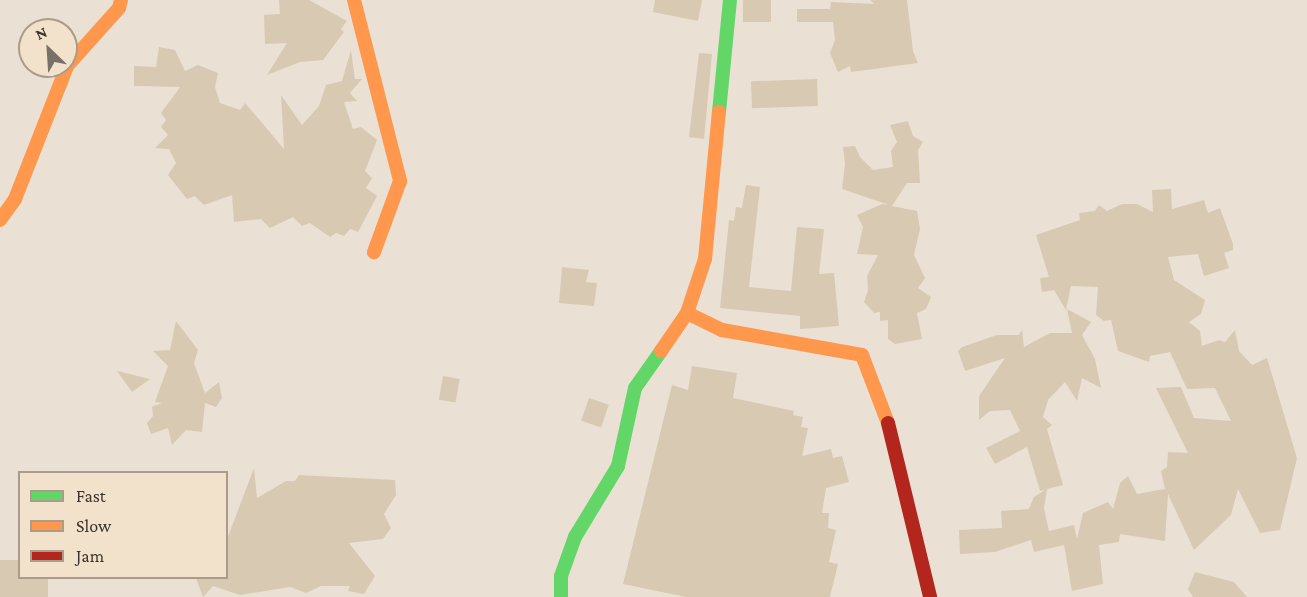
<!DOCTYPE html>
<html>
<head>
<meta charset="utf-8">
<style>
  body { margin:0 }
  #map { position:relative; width:1307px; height:597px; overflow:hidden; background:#eae1d4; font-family:"Crimson Pro",serif }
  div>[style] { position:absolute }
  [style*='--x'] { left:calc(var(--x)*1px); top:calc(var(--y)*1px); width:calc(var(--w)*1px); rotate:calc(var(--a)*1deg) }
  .building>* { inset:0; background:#d8c9b2; transform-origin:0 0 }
  .fast>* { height:14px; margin:-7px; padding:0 7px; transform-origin:7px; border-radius:7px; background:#63d668 }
  .slow>* { height:14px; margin:-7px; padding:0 7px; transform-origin:7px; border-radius:7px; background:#ff974d }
  .jam>* { height:14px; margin:-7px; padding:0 7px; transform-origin:7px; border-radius:7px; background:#b3261e }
  span { translate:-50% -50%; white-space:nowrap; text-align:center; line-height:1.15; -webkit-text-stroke:4.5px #f3e2cb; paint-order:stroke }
  .legend { position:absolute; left:18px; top:471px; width:210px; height:108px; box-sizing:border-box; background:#f3e2cb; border:2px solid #a99c8b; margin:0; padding:8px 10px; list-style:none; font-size:18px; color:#3b342b }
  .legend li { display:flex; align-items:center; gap:12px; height:30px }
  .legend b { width:30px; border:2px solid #a99c8b }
  .north { position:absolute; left:18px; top:18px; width:60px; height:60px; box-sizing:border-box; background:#f3e2cb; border:2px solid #a99c8b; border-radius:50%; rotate:335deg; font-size:16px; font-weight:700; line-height:24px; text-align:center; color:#3b342b }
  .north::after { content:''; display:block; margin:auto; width:21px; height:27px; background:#787166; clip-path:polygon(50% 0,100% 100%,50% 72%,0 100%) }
</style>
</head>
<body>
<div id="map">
  <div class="building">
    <div style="clip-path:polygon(279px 0,309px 0,347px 21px,341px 29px,344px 32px,323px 60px,300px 62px,267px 75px,287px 43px,265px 44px,264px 15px,280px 14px)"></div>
    <div style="clip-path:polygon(655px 0,702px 0,698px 21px,653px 12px)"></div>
    <div style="left:743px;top:0;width:28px;height:22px"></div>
    <div style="clip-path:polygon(870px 0,907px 0,913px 51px,918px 63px,851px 72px,850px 66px,838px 72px,830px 53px,835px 40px,833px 22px,797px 22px,797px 9px,830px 9px,831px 2px,874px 4px)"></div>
    <div style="clip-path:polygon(159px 47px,175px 50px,185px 71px,198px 65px,218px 73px,215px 87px,220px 103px,240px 110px,245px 103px,284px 149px,281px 95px,302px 125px,319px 106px,326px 85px,342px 81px,351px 50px,355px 79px,362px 79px,350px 93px,357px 101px,344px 102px,353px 129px,361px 127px,377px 140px,365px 171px,372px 178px,366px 188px,377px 196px,358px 232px,350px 229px,344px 236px,336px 233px,330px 237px,310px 223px,302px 226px,293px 217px,270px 228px,261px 219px,234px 222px,232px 195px,204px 205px,195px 196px,187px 199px,168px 175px,176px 163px,169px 149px,155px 148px,168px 135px,161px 127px,166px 120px,161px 113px,180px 87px,134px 86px,134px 66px,156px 67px)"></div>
    <div style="clip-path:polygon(699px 53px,712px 54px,704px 139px,689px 137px)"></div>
    <div style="left:817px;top:79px;width:27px;height:66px;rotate:88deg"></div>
    <div style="clip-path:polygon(908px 121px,913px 136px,923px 142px,918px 150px,920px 183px,907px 183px,892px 206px,917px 211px,920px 229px,914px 255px,925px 278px,918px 288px,931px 297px,926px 309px,917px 313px,922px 339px,895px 344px,888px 339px,888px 320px,880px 321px,880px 312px,874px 313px,864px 302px,868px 290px,867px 276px,878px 255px,857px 254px,863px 227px,857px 215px,882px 204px,889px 205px,842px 189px,845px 164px,843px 147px,855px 146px,860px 157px,873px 170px,893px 167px,891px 151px,897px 142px,890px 125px)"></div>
    <div style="clip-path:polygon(746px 185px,760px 187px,749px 287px,791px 291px,797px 227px,824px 229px,819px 274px,834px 273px,839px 326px,800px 329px,800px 316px,720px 308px,729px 220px,734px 221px,736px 207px,742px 208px)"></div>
    <div style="clip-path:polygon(1171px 189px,1172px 209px,1204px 200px,1208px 213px,1220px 208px,1233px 244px,1233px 250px,1224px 253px,1229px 268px,1204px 276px,1198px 254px,1168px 257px,1174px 280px,1205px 300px,1201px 314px,1189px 322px,1200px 331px,1202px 346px,1219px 340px,1225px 342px,1235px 330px,1239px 351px,1252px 365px,1267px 358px,1297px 458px,1280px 530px,1260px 533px,1238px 489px,1231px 515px,1194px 550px,1168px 494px,1165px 541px,1120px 534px,1119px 542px,1099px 545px,1103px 584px,1072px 591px,1064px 545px,1034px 552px,1031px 540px,995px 552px,960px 554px,959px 530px,1002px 528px,1001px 511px,1029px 509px,1034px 497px,1045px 490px,1040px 491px,1027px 447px,995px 464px,986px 448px,1020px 431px,1010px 410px,990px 411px,979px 420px,979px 396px,1005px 358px,965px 371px,958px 351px,962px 347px,997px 335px,1019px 335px,1022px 330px,1024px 347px,1050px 333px,1072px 333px,1067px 309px,1091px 322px,1082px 335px,1095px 359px,1101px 388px,1082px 378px,1077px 401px,1065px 382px,1048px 400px,1043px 417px,1052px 425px,1047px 429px,1063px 485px,1047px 489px,1044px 508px,1049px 531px,1074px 525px,1077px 539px,1083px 513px,1108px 502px,1113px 509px,1120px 483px,1128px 476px,1137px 494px,1165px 489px,1161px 471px,1167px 467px,1168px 452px,1188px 453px,1156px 388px,1181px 387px,1194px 418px,1231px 421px,1215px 388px,1187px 389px,1170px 352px,1150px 356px,1149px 362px,1118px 351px,1111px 320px,1104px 321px,1096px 315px,1098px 287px,1071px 286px,1066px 310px,1054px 290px,1042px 292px,1040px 278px,1049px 277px,1036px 235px,1080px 220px,1079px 213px,1095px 211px,1099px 205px,1107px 211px,1122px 204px,1137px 204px,1153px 212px,1152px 190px)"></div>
    <div style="clip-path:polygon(562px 267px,589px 270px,586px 282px,597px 283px,594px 306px,559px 303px)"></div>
    <div style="clip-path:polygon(176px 321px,198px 350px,194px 363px,205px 393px,219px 382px,222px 398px,216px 407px,205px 403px,202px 432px,186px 430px,172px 445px,168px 428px,151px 434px,147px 423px,153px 416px,152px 407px,162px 403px,155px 402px,168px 366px,153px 351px,170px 350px)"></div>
    <div style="clip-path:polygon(692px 366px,737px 373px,733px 398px,794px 411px,793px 415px,803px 417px,801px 427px,808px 428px,802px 456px,831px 449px,833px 458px,842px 456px,849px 482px,826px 488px,822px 513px,829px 513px,828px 528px,836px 530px,829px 562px,838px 564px,830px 597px,686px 597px,623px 584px,672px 385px,688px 390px)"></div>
    <div style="clip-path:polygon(117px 371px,150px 379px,132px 392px)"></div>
    <div style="left:443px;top:376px;width:17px;height:24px;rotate:10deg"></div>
    <div style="left:589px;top:398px;width:21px;height:24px;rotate:19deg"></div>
    <div style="clip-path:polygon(254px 468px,257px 498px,286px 481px,295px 481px,299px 475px,395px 480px,396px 495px,384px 514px,391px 528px,383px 539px,349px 543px,375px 576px,364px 594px,348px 591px,350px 586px,321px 586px,306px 593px,290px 587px,240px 595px,213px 586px,203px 597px,196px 578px,226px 578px,226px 542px)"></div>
    <div style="clip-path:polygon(0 560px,20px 560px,20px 578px,48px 578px,48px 597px,0 597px)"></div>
    <div style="clip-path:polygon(1195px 572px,1234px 582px,1247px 597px,1193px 597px,1188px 589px)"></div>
  </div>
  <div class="fast">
    <div style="--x:719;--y:112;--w:113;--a:-84.4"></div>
    <div style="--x:561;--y:597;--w:21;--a:-90"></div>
    <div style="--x:561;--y:576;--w:41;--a:-70.3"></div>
    <div style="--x:575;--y:537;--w:83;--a:-58.8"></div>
    <div style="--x:618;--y:466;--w:80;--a:-77.7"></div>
    <div style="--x:635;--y:388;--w:45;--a:-54.9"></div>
  </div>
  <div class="slow">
    <div style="--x:354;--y:0;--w:187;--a:75.7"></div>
    <div style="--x:400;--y:181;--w:76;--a:110.1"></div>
    <div style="--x:0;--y:220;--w:26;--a:-54"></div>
    <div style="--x:15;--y:199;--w:143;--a:-68.6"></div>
    <div style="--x:67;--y:66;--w:78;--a:-48.1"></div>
    <div style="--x:119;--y:8;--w:8;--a:-76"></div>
    <div style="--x:687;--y:313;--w:39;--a:26"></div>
    <div style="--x:722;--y:330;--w:142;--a:10.1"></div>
    <div style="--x:862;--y:355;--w:73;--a:69.1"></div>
    <div style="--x:661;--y:351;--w:46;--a:-55.6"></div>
    <div style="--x:687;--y:313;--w:57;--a:-71.6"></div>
    <div style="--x:705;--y:259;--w:148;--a:-84.6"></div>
  </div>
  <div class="jam">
    <div style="--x:888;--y:423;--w:179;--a:76.4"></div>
  </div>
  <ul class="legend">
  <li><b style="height:8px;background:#63d668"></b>Fast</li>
  <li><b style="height:8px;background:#ff974d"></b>Slow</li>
  <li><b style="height:8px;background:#b3261e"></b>Jam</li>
  </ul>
  <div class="north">N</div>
</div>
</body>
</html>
